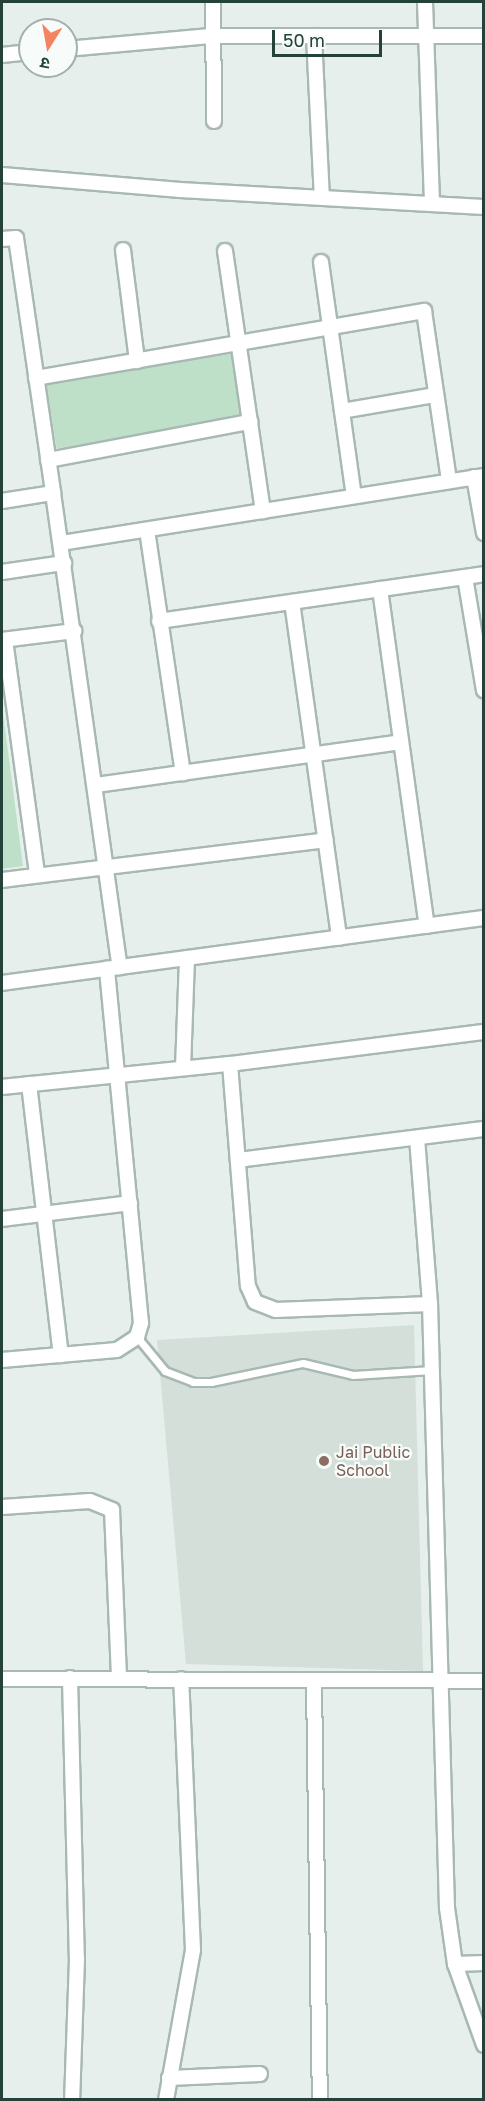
<!DOCTYPE html>
<html>
<head>
<meta charset="utf-8">
<style>
  body { margin:0 }
  #map { position:relative; width:485px; height:2101px; overflow:hidden; background:#e6efeb; font-family:"Golos Text","Noto Sans Devanagari",sans-serif }
  div>[style] { position:absolute }
  [style*='--x'] { left:calc(var(--x)*1px); top:calc(var(--y)*1px); width:calc(var(--w)*1px); rotate:calc(var(--a)*1deg) }
  .built>* { inset:0; background:#d4dfda }
  .green>* { inset:0; background:#bfe0c8; transform-origin:0 0 }
  .roads { filter:drop-shadow(2px 0 #a8b8b2) drop-shadow(-2px 0 #a8b8b2) drop-shadow(0 2px #a8b8b2) drop-shadow(0 -2px #a8b8b2) }
  .lane>* { height:7px; margin:-3.5px; padding:0 3.5px; transform-origin:3.5px; border-radius:3.5px; background:#fff }
  .street>* { height:14px; margin:-7px; padding:0 7px; transform-origin:7px; border-radius:7px; background:#fff }
  .dots>* { width:16px; height:16px; translate:-50% -50%; box-sizing:border-box; border:3px solid #f7fbf9; border-radius:50% }
  span { translate:-50% -50%; white-space:nowrap; text-align:center; line-height:1.15; -webkit-text-stroke:4.5px #f7fbf9; paint-order:stroke }
  .education-label { font-size:16px; color:#785e54 }
  .left { translate:0 -50%; text-align:left }
  .frame { position:absolute; inset:0; border:3px solid #24423a; pointer-events:none }
  .north { position:absolute; left:18px; top:18px; width:60px; height:60px; box-sizing:border-box; background:#f7fbf9; border:2px solid #a3b1ad; border-radius:50%; rotate:191deg; font-size:16px; font-weight:700; line-height:24px; text-align:center; color:#24423a }
  .north::after { content:''; display:block; margin:auto; width:21px; height:27px; background:#f4845f; clip-path:polygon(50% 0,100% 100%,50% 72%,0 100%) }
  .scale { position:absolute; left:272px; top:30px; width:110px; height:27px; box-sizing:border-box; border:3px solid #24423a; border-top:0; padding-left:8px; font-size:18px; line-height:21px; white-space:nowrap; color:#24423a; -webkit-text-stroke:4px #f7fbf9; paint-order:stroke }
</style>
</head>
<body>
<div id="map">
  <div class="built">
    <div style="clip-path:polygon(414px 1325px,423px 1671px,186px 1664px,157px 1340px)"></div>
  </div>
  <div class="green">
    <div style="left:231px;top:354px;width:66px;height:187px;rotate:81deg"></div>
    <div style="clip-path:polygon(2px 706px,23px 866px,2px 869px)"></div>
  </div>
  <div class="roads">
    <div class="lane">
      <div style="--x:137;--y:1337;--w:44;--a:50.5"></div>
      <div style="--x:165;--y:1371;--w:30;--a:21"></div>
      <div style="--x:193;--y:1382;--w:18;--a:0"></div>
      <div style="--x:211;--y:1382;--w:94;--a:-11.7"></div>
      <div style="--x:303;--y:1363;--w:51;--a:13.5"></div>
      <div style="--x:353;--y:1375;--w:79;--a:-3.6"></div>
    </div>
    <div class="street">
      <div style="--x:213;--y:2;--w:119;--a:89.5"></div>
      <div style="--x:425;--y:2;--w:200;--a:88"></div>
      <div style="--x:314;--y:36;--w:161;--a:87.2"></div>
      <div style="--x:66;--y:49;--w:148;--a:-5.1"></div>
      <div style="--x:213;--y:36;--w:271;--a:0"></div>
      <div style="--x:2;--y:55;--w:28;--a:-6"></div>
      <div style="--x:2;--y:175;--w:179;--a:4.8"></div>
      <div style="--x:180;--y:190;--w:304;--a:3.2"></div>
      <div style="--x:2;--y:239;--w:14;--a:-4"></div>
      <div style="--x:16;--y:238;--w:258;--a:81.7"></div>
      <div style="--x:123;--y:250;--w:112;--a:82.8"></div>
      <div style="--x:225;--y:251;--w:263;--a:81.7"></div>
      <div style="--x:321;--y:262;--w:236;--a:82"></div>
      <div style="--x:36;--y:378;--w:394;--a:-9.8"></div>
      <div style="--x:424;--y:311;--w:172;--a:81.6"></div>
      <div style="--x:342;--y:411;--w:94;--a:-9.8"></div>
      <div style="--x:48;--y:460;--w:206;--a:-10.7"></div>
      <div style="--x:474;--y:477;--w:57;--a:79.9"></div>
      <div style="--x:2;--y:501;--w:52;--a:-8.9"></div>
      <div style="--x:53;--y:493;--w:479;--a:82"></div>
      <div style="--x:147;--y:530;--w:246;--a:81.6"></div>
      <div style="--x:61;--y:543;--w:428;--a:-9"></div>
      <div style="--x:2;--y:572;--w:63;--a:-8.3"></div>
      <div style="--x:465;--y:577;--w:115;--a:80.5"></div>
      <div style="--x:380;--y:589;--w:340;--a:82.1"></div>
      <div style="--x:292;--y:602;--w:339;--a:82"></div>
      <div style="--x:159;--y:621;--w:328;--a:-8.2"></div>
      <div style="--x:2;--y:640;--w:73;--a:-7.1"></div>
      <div style="--x:5;--y:640;--w:237;--a:82.2"></div>
      <div style="--x:96;--y:785;--w:308;--a:-8"></div>
      <div style="--x:2;--y:880;--w:326;--a:-7"></div>
      <div style="--x:2;--y:983;--w:486;--a:-7.7"></div>
      <div style="--x:230;--y:1064;--w:223;--a:85.4"></div>
      <div style="--x:248;--y:1286;--w:17;--a:66"></div>
      <div style="--x:255;--y:1302;--w:22;--a:21"></div>
      <div style="--x:276;--y:1310;--w:154;--a:-2.2"></div>
      <div style="--x:183;--y:1068;--w:110;--a:-87.9"></div>
      <div style="--x:29;--y:1084;--w:273;--a:83.3"></div>
      <div style="--x:2;--y:1087;--w:229;--a:-5.8"></div>
      <div style="--x:230;--y:1064;--w:256;--a:-7.2"></div>
      <div style="--x:417;--y:1138;--w:167;--a:85.5"></div>
      <div style="--x:430;--y:1304;--w:604;--a:88.39"></div>
      <div style="--x:447;--y:1908;--w:57;--a:81.9"></div>
      <div style="--x:455;--y:1964;--w:86;--a:70.3"></div>
      <div style="--x:238;--y:1160;--w:248;--a:-7.2"></div>
      <div style="--x:2;--y:1219;--w:129;--a:-7.1"></div>
      <div style="--x:2;--y:1360;--w:115;--a:-5"></div>
      <div style="--x:117;--y:1350;--w:24;--a:-33"></div>
      <div style="--x:137;--y:1337;--w:15;--a:-74"></div>
      <div style="--x:141;--y:1323;--w:356;--a:-95.5"></div>
      <div style="--x:2;--y:1507;--w:88;--a:-3.9"></div>
      <div style="--x:90;--y:1501;--w:24;--a:22"></div>
      <div style="--x:112;--y:1510;--w:168;--a:87.6"></div>
      <div style="--x:70;--y:1678;--w:281;--a:88.6"></div>
      <div style="--x:77;--y:1959;--w:141;--a:92"></div>
      <div style="--x:2;--y:1679;--w:482;--a:0.2"></div>
      <div style="--x:314;--y:1681;--w:419;--a:89.2"></div>
      <div style="--x:455;--y:1964;--w:29;--a:-2"></div>
      <div style="--x:169;--y:2078;--w:91;--a:-2.5"></div>
      <div style="--x:166;--y:2100;--w:152;--a:-79.8"></div>
      <div style="--x:193;--y:1950;--w:271;--a:-92.5"></div>
    </div>
  </div>
  <div class="dots">
    <div style="left:324px;top:1461px;background:#8d6e63"></div>
  </div>
  <div class="education-label">
    <span class="left" style="left:336px;top:1461px">Jai Public<br>School</span>
  </div>
  <div class="frame"></div>
  <div class="north">उ</div>
  <div class="scale">50 m</div>
</div>
</body>
</html>
